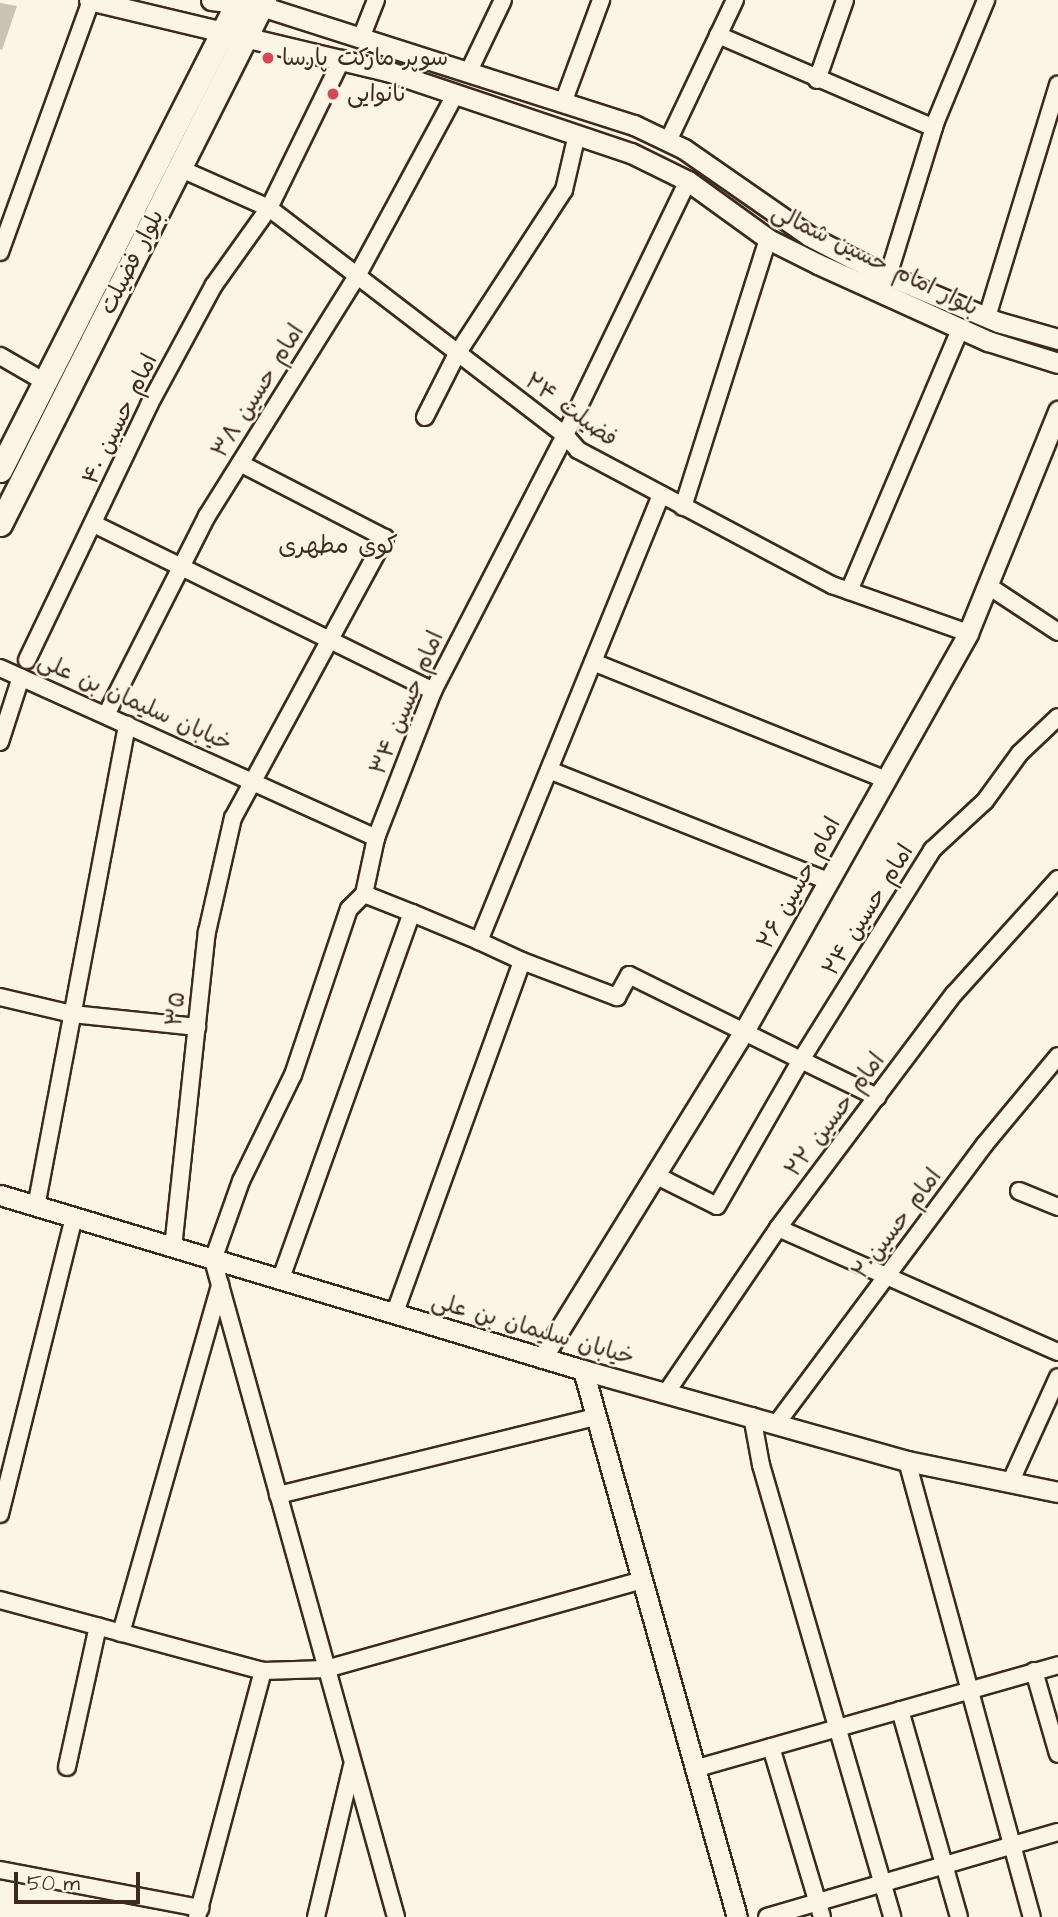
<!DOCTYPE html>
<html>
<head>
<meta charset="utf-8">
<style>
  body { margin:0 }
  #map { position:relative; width:1058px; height:1917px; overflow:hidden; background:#fcf5e5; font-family:"Architects Daughter","Playpen Sans Arabic",sans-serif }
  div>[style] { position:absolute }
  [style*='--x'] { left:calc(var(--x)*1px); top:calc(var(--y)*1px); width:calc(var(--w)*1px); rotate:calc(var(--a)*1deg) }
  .building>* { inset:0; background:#ccc2b3 }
  .roads { filter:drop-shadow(2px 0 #3b2a1e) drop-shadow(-2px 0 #3b2a1e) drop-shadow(0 2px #3b2a1e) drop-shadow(0 -2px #3b2a1e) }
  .minor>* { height:16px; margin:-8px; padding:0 8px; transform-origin:8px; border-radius:8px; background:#fcf5e5 }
  .tertiary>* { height:19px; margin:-9.5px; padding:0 9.5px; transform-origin:9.5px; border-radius:9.5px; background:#fcf5e5 }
  .secondary>* { height:23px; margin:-11.5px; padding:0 11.5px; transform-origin:11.5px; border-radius:11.5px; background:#fcf5e5 }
  .dots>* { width:19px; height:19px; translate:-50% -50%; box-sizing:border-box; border:4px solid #fcf5e5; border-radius:50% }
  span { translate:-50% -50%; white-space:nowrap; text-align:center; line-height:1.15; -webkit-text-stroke:5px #fcf5e5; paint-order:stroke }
  .poi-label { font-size:23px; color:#3b2a1e }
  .left { translate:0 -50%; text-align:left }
  .street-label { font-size:23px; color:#3b2a1e }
  .neighbourhood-label { font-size:24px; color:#3b2a1e }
  .scale { position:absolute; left:14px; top:1872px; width:126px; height:32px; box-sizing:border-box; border:4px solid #3b2a1e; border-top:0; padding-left:9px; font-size:21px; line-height:24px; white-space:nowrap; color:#3b2a1e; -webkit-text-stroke:5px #fcf5e5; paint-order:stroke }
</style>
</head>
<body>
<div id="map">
  <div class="building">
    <div style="clip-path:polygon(0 3px,17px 6px,2px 50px,0 49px)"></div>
  </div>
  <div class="roads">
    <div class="minor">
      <div style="--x:718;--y:35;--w:235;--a:23.3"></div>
      <div style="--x:361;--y:38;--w:41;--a:-68.5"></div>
      <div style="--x:468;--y:73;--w:81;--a:-64.4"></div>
      <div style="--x:817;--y:80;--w:85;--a:-70.7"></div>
      <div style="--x:563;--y:103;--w:110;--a:-69.7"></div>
      <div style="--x:668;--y:141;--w:156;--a:-64.6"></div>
      <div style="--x:179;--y:168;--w:98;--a:24"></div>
      <div style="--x:269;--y:208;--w:373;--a:37.5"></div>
      <div style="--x:565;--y:435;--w:20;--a:49"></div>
      <div style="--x:578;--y:450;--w:288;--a:28"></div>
      <div style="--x:832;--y:585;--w:144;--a:19.4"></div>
      <div style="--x:0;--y:252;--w:268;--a:-70.1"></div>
      <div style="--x:888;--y:276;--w:162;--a:-72.8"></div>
      <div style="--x:936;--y:121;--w:131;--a:-67.5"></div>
      <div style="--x:987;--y:317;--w:243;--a:-73"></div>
      <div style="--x:0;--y:356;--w:52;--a:30"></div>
      <div style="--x:425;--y:417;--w:71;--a:-63.1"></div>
      <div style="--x:457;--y:354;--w:196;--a:-56.9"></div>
      <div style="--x:564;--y:190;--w:57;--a:-76.9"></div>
      <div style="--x:683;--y:507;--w:281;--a:-72.4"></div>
      <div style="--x:94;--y:524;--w:378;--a:26.2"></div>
      <div style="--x:987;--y:585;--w:85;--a:33.5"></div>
      <div style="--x:849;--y:591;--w:285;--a:-67"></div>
      <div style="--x:27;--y:660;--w:283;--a:-64.4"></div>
      <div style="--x:149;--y:405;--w:136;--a:-61.6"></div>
      <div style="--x:214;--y:285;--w:95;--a:-54.5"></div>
      <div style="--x:269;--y:208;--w:166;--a:-63.9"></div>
      <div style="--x:593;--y:662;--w:316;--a:21.9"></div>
      <div style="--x:0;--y:668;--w:413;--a:24.3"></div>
      <div style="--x:106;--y:715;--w:223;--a:-63.1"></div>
      <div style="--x:207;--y:516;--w:281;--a:-58"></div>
      <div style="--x:356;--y:278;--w:208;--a:-61.6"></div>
      <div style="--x:0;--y:742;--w:68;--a:-72.1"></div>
      <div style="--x:549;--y:770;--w:300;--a:21.7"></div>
      <div style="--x:364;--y:894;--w:52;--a:21.6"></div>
      <div style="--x:522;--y:961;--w:102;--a:20.8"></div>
      <div style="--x:617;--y:997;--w:25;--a:-61"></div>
      <div style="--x:629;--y:975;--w:192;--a:26.3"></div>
      <div style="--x:801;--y:1060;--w:248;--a:-58"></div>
      <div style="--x:932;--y:850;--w:72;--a:-42.8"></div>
      <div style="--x:985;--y:801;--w:59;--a:-53.9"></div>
      <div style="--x:1020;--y:753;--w:52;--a:-43.5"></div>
      <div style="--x:0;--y:997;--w:74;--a:13.3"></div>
      <div style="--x:72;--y:1014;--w:126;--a:5.9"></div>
      <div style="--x:655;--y:1175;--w:69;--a:26.6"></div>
      <div style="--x:717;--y:1206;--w:168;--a:-60.1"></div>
      <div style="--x:801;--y:1060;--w:85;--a:26"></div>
      <div style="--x:1019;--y:1191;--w:42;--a:22.3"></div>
      <div style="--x:36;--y:1207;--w:491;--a:-79.3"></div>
      <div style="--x:778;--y:1228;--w:306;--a:23.9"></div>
      <div style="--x:173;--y:1248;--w:318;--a:-83.9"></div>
      <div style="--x:207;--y:932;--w:117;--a:-77.2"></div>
      <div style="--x:233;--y:818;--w:319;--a:-61.5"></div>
      <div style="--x:385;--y:538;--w:163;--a:-152.7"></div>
      <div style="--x:280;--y:1281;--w:391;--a:-70.3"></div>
      <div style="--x:412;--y:913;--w:73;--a:22.7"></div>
      <div style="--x:394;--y:1315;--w:376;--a:-70.1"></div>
      <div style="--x:522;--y:961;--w:47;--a:-155.1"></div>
      <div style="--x:479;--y:941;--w:482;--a:-67.8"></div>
      <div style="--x:666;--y:1393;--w:199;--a:-55.8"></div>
      <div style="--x:778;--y:1228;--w:293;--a:-53.1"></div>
      <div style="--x:954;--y:994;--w:155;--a:-47.9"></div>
      <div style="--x:752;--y:1416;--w:50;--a:79.6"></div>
      <div style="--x:761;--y:1465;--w:471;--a:73.8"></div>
      <div style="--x:777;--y:1423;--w:348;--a:-53.3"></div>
      <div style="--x:985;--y:1144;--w:114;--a:-50.3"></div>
      <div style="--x:907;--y:1461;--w:473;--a:74.7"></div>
      <div style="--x:1010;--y:1483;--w:116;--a:-65.6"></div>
      <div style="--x:278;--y:1495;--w:326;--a:-13.8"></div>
      <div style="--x:0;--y:1514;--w:305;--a:-76"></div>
      <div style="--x:0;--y:1600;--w:272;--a:15.1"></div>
      <div style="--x:121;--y:1633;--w:362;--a:-74.1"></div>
      <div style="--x:1034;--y:1671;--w:86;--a:73.9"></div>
      <div style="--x:900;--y:1710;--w:215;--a:74.1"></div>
      <div style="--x:771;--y:1747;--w:177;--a:73.3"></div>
      <div style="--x:67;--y:1767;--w:144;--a:-77.6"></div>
      <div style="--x:694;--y:1769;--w:379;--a:-15.9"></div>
      <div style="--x:0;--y:1870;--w:204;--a:10.8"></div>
      <div style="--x:197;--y:1917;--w:255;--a:-75"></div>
      <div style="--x:263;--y:1671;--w:63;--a:-1.8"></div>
      <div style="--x:326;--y:1669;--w:326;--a:-15.7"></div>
      <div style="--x:316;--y:1917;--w:155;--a:-76.6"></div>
      <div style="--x:396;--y:1917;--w:682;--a:-105.56"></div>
      <div style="--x:213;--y:1260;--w:84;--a:-70.5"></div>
      <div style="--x:241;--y:1181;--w:118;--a:-63.9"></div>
      <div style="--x:293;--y:1075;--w:175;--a:-71.4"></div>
      <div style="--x:349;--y:909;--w:21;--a:-45"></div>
      <div style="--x:364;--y:894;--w:57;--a:-77.9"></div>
      <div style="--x:376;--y:838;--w:158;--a:-68.8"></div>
      <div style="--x:433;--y:691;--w:288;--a:-62.7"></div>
      <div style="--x:565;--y:435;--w:282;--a:-64.2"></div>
      <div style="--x:767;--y:1917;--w:303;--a:-16.3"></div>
    </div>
    <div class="tertiary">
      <div style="--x:89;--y:0;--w:306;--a:13.4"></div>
      <div style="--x:387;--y:71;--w:257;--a:18.6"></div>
      <div style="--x:631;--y:153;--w:64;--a:26.2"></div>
      <div style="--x:688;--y:181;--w:99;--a:35.9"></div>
      <div style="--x:768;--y:239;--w:56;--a:26.6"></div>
      <div style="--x:818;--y:264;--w:187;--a:24.4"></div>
      <div style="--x:988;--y:341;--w:73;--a:17.4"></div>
      <div style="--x:211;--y:0;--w:50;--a:6.8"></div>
      <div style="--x:261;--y:6;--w:392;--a:17.7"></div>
      <div style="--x:634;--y:125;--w:55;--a:25.6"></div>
      <div style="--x:684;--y:149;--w:152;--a:34.8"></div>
      <div style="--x:809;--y:236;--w:74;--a:27.3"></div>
      <div style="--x:875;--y:270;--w:134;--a:22.9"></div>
      <div style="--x:998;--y:322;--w:62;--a:15.8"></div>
      <div style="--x:0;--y:1195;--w:609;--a:16.71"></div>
      <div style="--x:583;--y:1370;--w:337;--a:15.7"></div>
      <div style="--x:907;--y:1461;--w:154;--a:11.6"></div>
      <div style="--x:542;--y:1358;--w:382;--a:-58.3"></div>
      <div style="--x:743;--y:1033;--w:459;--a:-60.6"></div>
      <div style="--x:968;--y:633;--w:240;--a:-67.9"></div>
      <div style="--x:583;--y:1370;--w:568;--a:74.28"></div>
    </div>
    <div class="secondary">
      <div style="--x:0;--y:470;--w:527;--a:-63.05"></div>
      <div style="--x:0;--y:524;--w:587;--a:-63.26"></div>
    </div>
  </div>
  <div class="dots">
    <div style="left:268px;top:58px;background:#d1495b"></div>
    <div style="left:333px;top:94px;background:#d1495b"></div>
  </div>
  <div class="poi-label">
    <span class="left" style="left:282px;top:58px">سوپر مارکت پارسا</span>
    <span class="left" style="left:347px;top:94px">نانوایی</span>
  </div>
  <div class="street-label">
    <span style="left:875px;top:260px;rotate:26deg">بلوار امام حسین شمالی</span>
    <span style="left:132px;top:262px;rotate:-63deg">بلوار فضیلت</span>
    <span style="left:258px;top:391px;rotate:-58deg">امام حسین ۳۸</span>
    <span style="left:571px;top:410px;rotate:36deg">فضیلت ۲۴</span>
    <span style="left:120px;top:419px;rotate:-64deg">امام حسین ۴۰</span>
    <span style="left:135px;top:702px;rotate:24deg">خیابان سلیمان بن علی</span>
    <span style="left:407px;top:703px;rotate:-67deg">امام حسین ۳۴</span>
    <span style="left:799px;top:883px;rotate:-61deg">امام حسین ۲۶</span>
    <span style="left:868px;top:910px;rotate:-58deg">امام حسین ۲۴</span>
    <span style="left:176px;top:1009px;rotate:-84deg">۳۵</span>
    <span style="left:835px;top:1115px;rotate:-53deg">امام حسین ۲۲</span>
    <span style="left:897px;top:1224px;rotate:-53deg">امام حسین۲۰</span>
    <span style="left:533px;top:1329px;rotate:16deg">خیابان سلیمان بن علی</span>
  </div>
  <div class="neighbourhood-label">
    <span style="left:338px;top:547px">کوی مطهری</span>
  </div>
  <div class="scale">50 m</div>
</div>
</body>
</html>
